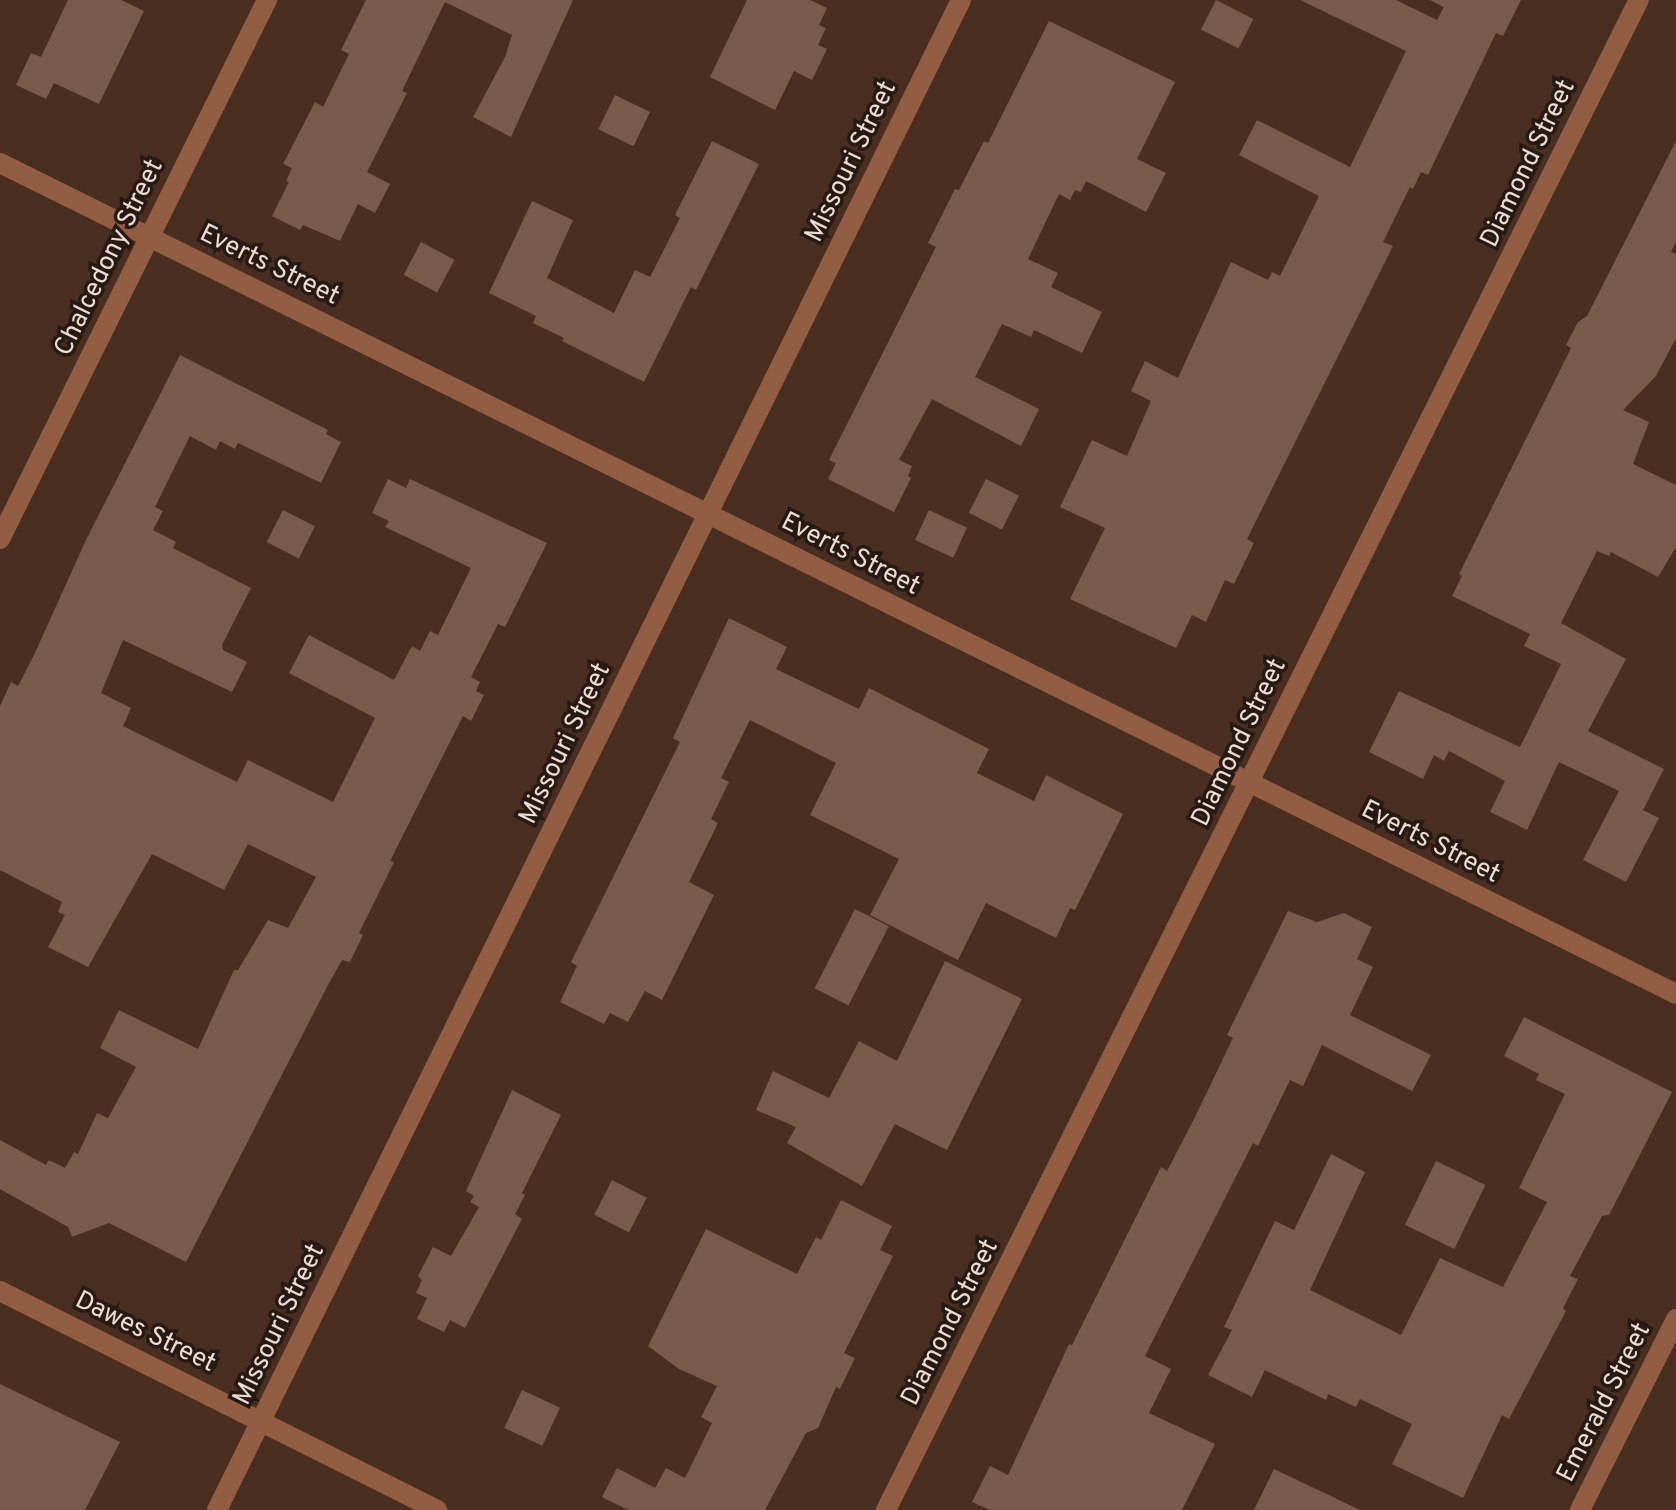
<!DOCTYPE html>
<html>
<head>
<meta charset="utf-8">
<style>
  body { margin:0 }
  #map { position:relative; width:1676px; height:1510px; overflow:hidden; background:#492e21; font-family:Overpass,sans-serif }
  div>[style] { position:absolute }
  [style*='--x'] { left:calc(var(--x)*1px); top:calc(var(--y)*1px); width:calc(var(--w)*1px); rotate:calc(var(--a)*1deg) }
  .building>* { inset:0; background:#795b4c; transform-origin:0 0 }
  .minor>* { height:20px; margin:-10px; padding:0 10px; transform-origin:10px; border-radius:10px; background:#925d42 }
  span { translate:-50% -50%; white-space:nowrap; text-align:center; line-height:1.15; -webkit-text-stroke:7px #271a14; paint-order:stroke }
  .street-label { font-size:26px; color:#eedcd4 }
</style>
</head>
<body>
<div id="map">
  <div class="building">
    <div style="clip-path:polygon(68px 0,121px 0,144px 11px,99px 104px,54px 83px,46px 99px,16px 85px,31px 53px,41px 57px)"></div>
    <div style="clip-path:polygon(366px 0,573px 0,511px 137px,473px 117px,505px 57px,512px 35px,445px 2px,402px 91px,407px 93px,367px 172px,390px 184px,375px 213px,358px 204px,340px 241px,303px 225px,300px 230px,272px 216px,289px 182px,286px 181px,292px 168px,283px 164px,315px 102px,323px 107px,349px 54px,341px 50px)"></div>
    <div style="clip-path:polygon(747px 0,810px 0,827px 8px,819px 25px,826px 28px,818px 45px,827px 49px,812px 80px,794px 71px,775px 110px,710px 77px)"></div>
    <div style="left:1216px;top:0;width:42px;height:33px;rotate:27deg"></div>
    <div style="clip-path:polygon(1300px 0,1396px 0,1437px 20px,1444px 7px,1430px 0,1521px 0,1503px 36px,1496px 33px,1428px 175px,1421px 172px,1413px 189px,1410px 187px,1383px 242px,1393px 246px,1247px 539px,1254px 543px,1234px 584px,1225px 580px,1206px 622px,1192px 615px,1176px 648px,1070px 599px,1105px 528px,1060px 507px,1092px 440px,1127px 456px,1151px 401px,1131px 391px,1145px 361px,1178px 378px,1231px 262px,1268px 280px,1272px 272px,1280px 276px,1319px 196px,1239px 155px,1257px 120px,1350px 167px,1406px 51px)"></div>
    <div style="clip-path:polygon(1049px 21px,1175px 82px,1137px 159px,1166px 173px,1146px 212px,1086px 181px,1081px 192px,1075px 190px,1070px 200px,1059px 194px,1028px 259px,1058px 273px,1051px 287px,1102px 312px,1082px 353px,1034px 330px,1031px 337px,1002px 324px,975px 377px,1039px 409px,1021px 446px,932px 399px,899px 460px,912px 466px,908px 476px,911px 478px,894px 512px,828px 479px,836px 463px,829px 460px,936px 247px,928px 243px,955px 189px,959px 190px,984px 141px,988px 143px)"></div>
    <div style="left:615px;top:95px;width:39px;height:38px;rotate:26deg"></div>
    <div style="clip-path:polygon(712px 141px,759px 164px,696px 290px,691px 287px,644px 382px,562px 341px,564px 338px,533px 323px,536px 316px,489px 293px,532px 201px,573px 220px,547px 278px,614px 313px,635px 270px,650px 277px,680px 218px,675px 215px)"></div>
    <div style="clip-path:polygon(1676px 141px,1676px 241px,1671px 252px,1676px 254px,1676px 338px,1656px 376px,1623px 410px,1649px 422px,1633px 464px,1676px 485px,1676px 547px,1658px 577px,1611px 552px,1609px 556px,1597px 551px,1561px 623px,1626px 659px,1588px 731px,1664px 769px,1643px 810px,1659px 818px,1626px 882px,1583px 860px,1619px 791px,1559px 762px,1527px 830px,1490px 812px,1505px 781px,1449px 751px,1444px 761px,1434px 755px,1423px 779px,1369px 752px,1399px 691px,1520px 747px,1561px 664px,1524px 646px,1530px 634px,1452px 596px,1462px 576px,1459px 574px,1571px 348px,1566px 345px,1578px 322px,1587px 316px)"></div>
    <div style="left:421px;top:242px;width:38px;height:37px;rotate:28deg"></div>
    <div style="clip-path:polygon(180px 355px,328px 430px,326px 434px,341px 442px,321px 483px,238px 443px,235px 449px,220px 441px,216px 450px,190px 436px,155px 507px,163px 511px,153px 530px,176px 542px,173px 548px,251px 588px,222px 645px,223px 650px,247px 662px,232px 692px,123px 640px,101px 693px,131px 708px,123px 726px,237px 782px,248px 760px,333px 802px,375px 718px,289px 673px,309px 635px,394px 680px,412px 646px,420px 651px,430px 631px,438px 635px,471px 568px,385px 527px,389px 521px,372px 513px,388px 479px,406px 488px,410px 479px,547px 543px,505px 627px,498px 624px,471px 677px,480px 682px,476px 691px,484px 695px,471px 721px,463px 716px,390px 861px,394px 862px,359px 933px,363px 935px,350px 962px,342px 960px,328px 985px,186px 1262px,109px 1223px,72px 1237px,68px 1227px,0 1189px,0 1140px,46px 1165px,49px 1160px,65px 1168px,74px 1152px,78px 1154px,97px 1113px,108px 1118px,136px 1067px,100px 1048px,119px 1010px,198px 1049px,234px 970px,238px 970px,268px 920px,288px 928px,316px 877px,248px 844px,224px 890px,152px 854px,88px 967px,48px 947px,65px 915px,58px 912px,62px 902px,0 870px,0 706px,11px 682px,18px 686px,34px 655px,86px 540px)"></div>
    <div style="left:986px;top:479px;width:37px;height:38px;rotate:27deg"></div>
    <div style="left:283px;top:510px;width:36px;height:36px;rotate:27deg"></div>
    <div style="left:929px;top:510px;width:42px;height:33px;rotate:25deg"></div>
    <div style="clip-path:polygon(729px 618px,787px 647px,776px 669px,859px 709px,869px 688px,989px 749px,977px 773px,1034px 801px,1046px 775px,1123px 814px,1075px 910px,1070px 908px,1056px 938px,986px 903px,958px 960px,870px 915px,899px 859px,810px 815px,836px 763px,750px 720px,721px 778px,729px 782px,711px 819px,718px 823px,689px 882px,714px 895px,662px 1000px,645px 991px,628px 1022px,610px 1013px,604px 1024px,560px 1002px,577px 966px,571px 962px,680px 742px,673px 738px)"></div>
    <div style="left:855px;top:909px;width:38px;height:89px;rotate:27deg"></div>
    <div style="clip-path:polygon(1288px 911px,1317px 922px,1344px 913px,1372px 927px,1357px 959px,1373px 967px,1350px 1015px,1431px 1055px,1412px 1091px,1322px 1045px,1303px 1086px,1290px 1080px,1258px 1146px,1253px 1143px,1145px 1356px,1171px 1369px,1149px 1413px,1215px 1444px,1182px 1510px,990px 1510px,972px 1502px,990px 1466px,1008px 1475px,1069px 1344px,1072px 1345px,1161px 1167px,1167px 1171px,1194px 1119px,1233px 1038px,1227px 1035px)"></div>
    <div style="clip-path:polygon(945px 961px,1022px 999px,947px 1150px,895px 1124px,862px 1186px,787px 1143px,796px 1127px,756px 1110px,773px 1071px,829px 1098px,859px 1041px,897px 1061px)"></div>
    <div style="clip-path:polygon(1524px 1017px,1672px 1092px,1609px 1215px,1602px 1216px,1570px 1276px,1578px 1279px,1563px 1308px,1566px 1311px,1509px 1419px,1502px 1415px,1463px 1498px,1392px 1464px,1412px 1424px,1360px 1399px,1356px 1407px,1328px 1394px,1326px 1400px,1265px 1370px,1252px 1397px,1208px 1375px,1232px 1330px,1224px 1327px,1275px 1221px,1294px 1230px,1331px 1154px,1365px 1172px,1310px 1290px,1401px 1335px,1440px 1258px,1503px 1287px,1547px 1202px,1519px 1188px,1565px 1094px,1536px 1080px,1539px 1074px,1504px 1056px)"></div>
    <div style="clip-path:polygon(512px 1090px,561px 1115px,522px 1193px,525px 1195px,515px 1214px,522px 1219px,465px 1328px,450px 1320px,444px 1332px,417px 1319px,427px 1298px,416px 1293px,422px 1280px,418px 1276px,433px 1247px,451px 1256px,479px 1207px,470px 1202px,474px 1196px,466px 1191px)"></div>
    <div style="left:1436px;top:1161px;width:55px;height:71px;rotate:26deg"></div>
    <div style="left:612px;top:1180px;width:39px;height:39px;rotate:27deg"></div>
    <div style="clip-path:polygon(841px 1200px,892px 1226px,880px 1250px,893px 1256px,844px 1353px,855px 1358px,840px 1389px,836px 1387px,818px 1428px,806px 1433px,765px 1510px,628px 1510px,602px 1497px,617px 1468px,655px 1488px,666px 1468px,685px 1478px,712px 1423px,701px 1417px,717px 1386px,679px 1369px,648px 1346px,706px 1229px,797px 1274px,816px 1237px,821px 1240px)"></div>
    <div style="clip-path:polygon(0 1384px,120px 1442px,85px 1510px,0 1510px)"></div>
    <div style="left:522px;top:1390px;width:42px;height:42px;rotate:25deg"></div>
    <div style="clip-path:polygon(1274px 1469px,1360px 1510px,1254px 1510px)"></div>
  </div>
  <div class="minor">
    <div style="--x:0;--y:163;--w:1871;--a:26.37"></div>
    <div style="--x:0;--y:539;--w:602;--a:-63.65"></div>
    <div style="--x:0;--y:1291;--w:489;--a:26.6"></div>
    <div style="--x:217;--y:1510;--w:1683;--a:-63.77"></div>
    <div style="--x:886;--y:1510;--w:1687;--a:-63.5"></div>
    <div style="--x:1580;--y:1510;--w:214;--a:-63.3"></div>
  </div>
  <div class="street-label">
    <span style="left:852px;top:162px;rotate:-64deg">Missouri Street</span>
    <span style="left:1529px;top:164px;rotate:-64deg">Diamond Street</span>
    <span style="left:110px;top:258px;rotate:-64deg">Chalcedony Street</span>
    <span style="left:269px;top:266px;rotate:26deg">Everts Street</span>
    <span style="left:850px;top:555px;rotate:27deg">Everts Street</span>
    <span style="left:1240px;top:743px;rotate:-64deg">Diamond Street</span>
    <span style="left:566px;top:744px;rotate:-64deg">Missouri Street</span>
    <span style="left:1430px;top:843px;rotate:27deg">Everts Street</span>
    <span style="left:951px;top:1323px;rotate:-63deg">Diamond Street</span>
    <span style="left:280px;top:1325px;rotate:-64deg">Missouri Street</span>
    <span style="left:145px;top:1333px;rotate:26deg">Dawes Street</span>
    <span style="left:1605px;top:1403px;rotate:-63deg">Emerald Street</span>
  </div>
</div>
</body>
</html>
